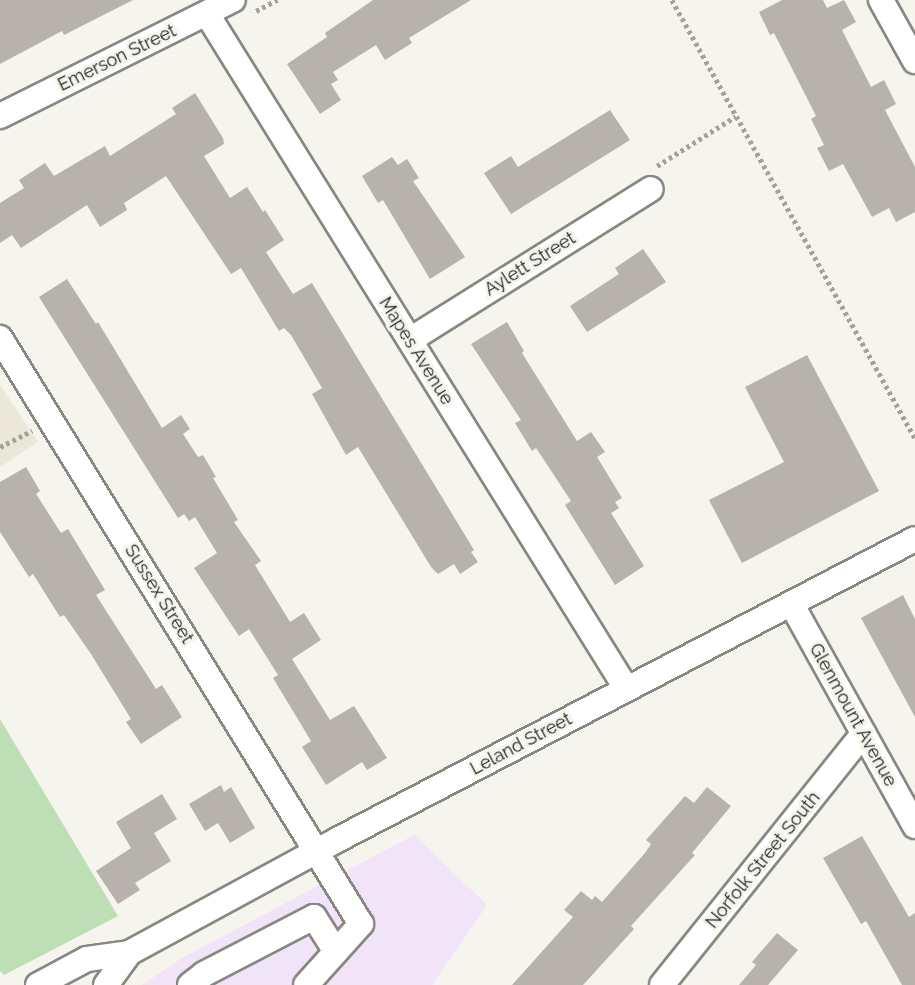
<!DOCTYPE html>
<html>
<head>
<meta charset="utf-8">
<style>
  body { margin:0 }
  #map { position:relative; width:915px; height:985px; overflow:hidden; background:#f5f4ed; font-family:Raleway,sans-serif }
  div>[style] { position:absolute }
  [style*='--x'] { left:calc(var(--x)*1px); top:calc(var(--y)*1px); width:calc(var(--w)*1px); rotate:calc(var(--a)*1deg) }
  .commercial>* { inset:0; background:#f1e4f8 }
  .built>* { inset:0; background:#ebe8d9 }
  .green>* { inset:0; background:#bedeb6 }
  .building>* { inset:0; background:#b8b2ad }
  .path>* { height:4.5px; margin-top:-2.25px; transform-origin:0; background:repeating-linear-gradient(90deg,#a2a19c 0 3.5px,transparent 0 7px) }
  .roads { filter:drop-shadow(2px 0 #898781) drop-shadow(-2px 0 #898781) drop-shadow(0 2px #898781) drop-shadow(0 -2px #898781) }
  .minor>* { height:24px; margin:-12px; padding:0 12px; transform-origin:12px; border-radius:12px; background:#fff }
  span { translate:-50% -50%; white-space:nowrap; text-align:center; line-height:1.15; -webkit-text-stroke:6px #f5f4ed; paint-order:stroke }
  .street-label { font-size:18px; color:#22221f }
</style>
</head>
<body>
<div id="map">
  <div class="commercial">
    <div style="clip-path:polygon(414px 835px,487px 905px,432px 985px,142px 985px,182px 958px)"></div>
  </div>
  <div class="built">
    <div style="clip-path:polygon(0 385px,38px 442px,0 467px)"></div>
  </div>
  <div class="green">
    <div style="clip-path:polygon(0 719px,118px 916px,4px 975px,0 971px)"></div>
  </div>
  <div class="building">
    <div style="clip-path:polygon(0 0,133px 0,64px 35px,62px 31px,0 64px)"></div>
    <div style="clip-path:polygon(373px 0,471px 0,409px 38px,412px 43px,385px 60px,376px 45px,333px 72px,338px 80px,331px 84px,341px 100px,320px 114px,287px 64px,327px 37px,325px 33px)"></div>
    <div style="clip-path:polygon(782px 0,823px 0,827px 8px,844px 0,856px 22px,842px 30px,871px 87px,884px 80px,896px 104px,885px 110px,915px 167px,915px 212px,896px 222px,889px 208px,872px 217px,843px 164px,829px 171px,817px 148px,824px 145px,811px 119px,816px 116px,774px 33px,770px 35px,759px 12px)"></div>
    <div style="clip-path:polygon(195px 93px,223px 138px,224px 144px,204px 156px,230px 198px,247px 187px,263px 212px,265px 210px,284px 240px,266px 252px,293px 294px,312px 283px,474px 550px,471px 552px,478px 562px,460px 574px,454px 564px,438px 574px,431px 567px,358px 447px,346px 455px,312px 394px,322px 388px,291px 335px,284px 328px,279px 331px,241px 268px,231px 274px,166px 176px,124px 203px,127px 210px,100px 227px,87px 205px,21px 248px,12px 235px,0 243px,0 203px,24px 188px,19px 180px,45px 163px,54px 176px,105px 146px,110px 156px,176px 114px,172px 108px)"></div>
    <div style="clip-path:polygon(610px 110px,630px 140px,511px 214px,484px 173px,511px 156px,518px 167px)"></div>
    <div style="clip-path:polygon(392px 157px,398px 165px,407px 159px,419px 178px,413px 181px,465px 257px,430px 279px,383px 200px,378px 203px,362px 176px)"></div>
    <div style="clip-path:polygon(643px 249px,666px 282px,587px 332px,570px 306px,619px 274px,615px 268px)"></div>
    <div style="clip-path:polygon(67px 279px,96px 324px,98px 322px,162px 428px,181px 415px,190px 429px,183px 434px,198px 457px,203px 455px,216px 477px,213px 478px,238px 520px,234px 522px,261px 561px,255px 565px,290px 622px,304px 613px,321px 640px,292px 659px,330px 720px,354px 706px,387px 758px,367px 770px,362px 762px,326px 785px,302px 747px,311px 741px,273px 678px,278px 675px,249px 629px,239px 636px,194px 568px,217px 553px,195px 517px,189px 521px,184px 514px,178px 518px,39px 297px)"></div>
    <div style="clip-path:polygon(507px 322px,524px 351px,522px 353px,577px 441px,591px 432px,605px 452px,597px 457px,622px 498px,615px 502px,619px 508px,611px 513px,644px 566px,615px 585px,565px 505px,571px 501px,536px 448px,532px 451px,515px 423px,521px 420px,471px 344px)"></div>
    <div style="clip-path:polygon(807px 355px,879px 491px,742px 563px,709px 500px,784px 462px,745px 387px)"></div>
    <div style="clip-path:polygon(26px 467px,40px 491px,36px 494px,61px 533px,68px 529px,105px 590px,96px 595px,156px 689px,162px 685px,182px 717px,141px 744px,126px 722px,131px 719px,91px 654px,64px 615px,60px 617px,33px 574px,29px 577px,0 532px,0 482px)"></div>
    <div style="clip-path:polygon(903px 595px,915px 619px,915px 717px,861px 618px)"></div>
    <div style="clip-path:polygon(221px 785px,224px 792px,231px 787px,255px 828px,230px 843px,218px 823px,205px 831px,189px 804px)"></div>
    <div style="clip-path:polygon(707px 787px,731px 806px,692px 853px,695px 855px,631px 926px,634px 929px,583px 985px,512px 985px,573px 917px,564px 910px,581px 891px,592px 900px,595px 896px,602px 902px,645px 853px,651px 844px,646px 840px,685px 796px,694px 803px)"></div>
    <div style="clip-path:polygon(162px 794px,177px 819px,154px 833px,171px 861px,135px 883px,140px 890px,118px 904px,96px 871px,131px 848px,116px 822px)"></div>
    <div style="clip-path:polygon(862px 836px,909px 917px,915px 913px,915px 985px,902px 985px,866px 921px,861px 924px,823px 858px)"></div>
    <div style="clip-path:polygon(777px 933px,798px 950px,768px 985px,739px 985px,756px 965px,752px 962px)"></div>
  </div>
  <div class="path">
    <div style="--x:672;--y:0;--w:501;--a:60.98"></div>
    <div style="--x:256;--y:11;--w:24;--a:-28"></div>
    <div style="--x:657;--y:166;--w:93;--a:-32.3"></div>
    <div style="--x:0;--y:447;--w:36;--a:-27"></div>
  </div>
  <div class="roads">
    <div class="minor">
      <div style="--x:881;--y:0;--w:70;--a:60.9"></div>
      <div style="--x:207;--y:14;--w:794;--a:58.13"></div>
      <div style="--x:0;--y:116;--w:260;--a:-26.5"></div>
      <div style="--x:0;--y:338;--w:688;--a:58.37"></div>
      <div style="--x:361;--y:924;--w:82;--a:132"></div>
      <div style="--x:410;--y:340;--w:284;--a:-32.1"></div>
      <div style="--x:792;--y:605;--w:253;--a:60.9"></div>
      <div style="--x:38;--y:985;--w:55;--a:-28"></div>
      <div style="--x:87;--y:959;--w:42;--a:-8.1"></div>
      <div style="--x:129;--y:953;--w:239;--a:-28.5"></div>
      <div style="--x:339;--y:839;--w:649;--a:-27.51"></div>
      <div style="--x:106;--y:985;--w:39;--a:-54"></div>
      <div style="--x:190;--y:985;--w:18;--a:-38"></div>
      <div style="--x:204;--y:974;--w:124;--a:-27.4"></div>
      <div style="--x:314;--y:917;--w:41;--a:57.8"></div>
      <div style="--x:662;--y:985;--w:322;--a:-51.3"></div>
    </div>
  </div>
  <div class="street-label">
    <span style="left:117px;top:58px;rotate:-26deg">Emerson Street</span>
    <span style="left:530px;top:264px;rotate:-32deg">Aylett Street</span>
    <span style="left:416px;top:351px;rotate:58deg">Mapes Avenue</span>
    <span style="left:159px;top:594px;rotate:58deg">Sussex Street</span>
    <span style="left:853px;top:715px;rotate:61deg">Glenmount Avenue</span>
    <span style="left:521px;top:744px;rotate:-28deg">Leland Street</span>
    <span style="left:763px;top:860px;rotate:-51deg">Norfolk Street South</span>
  </div>
</div>
</body>
</html>
